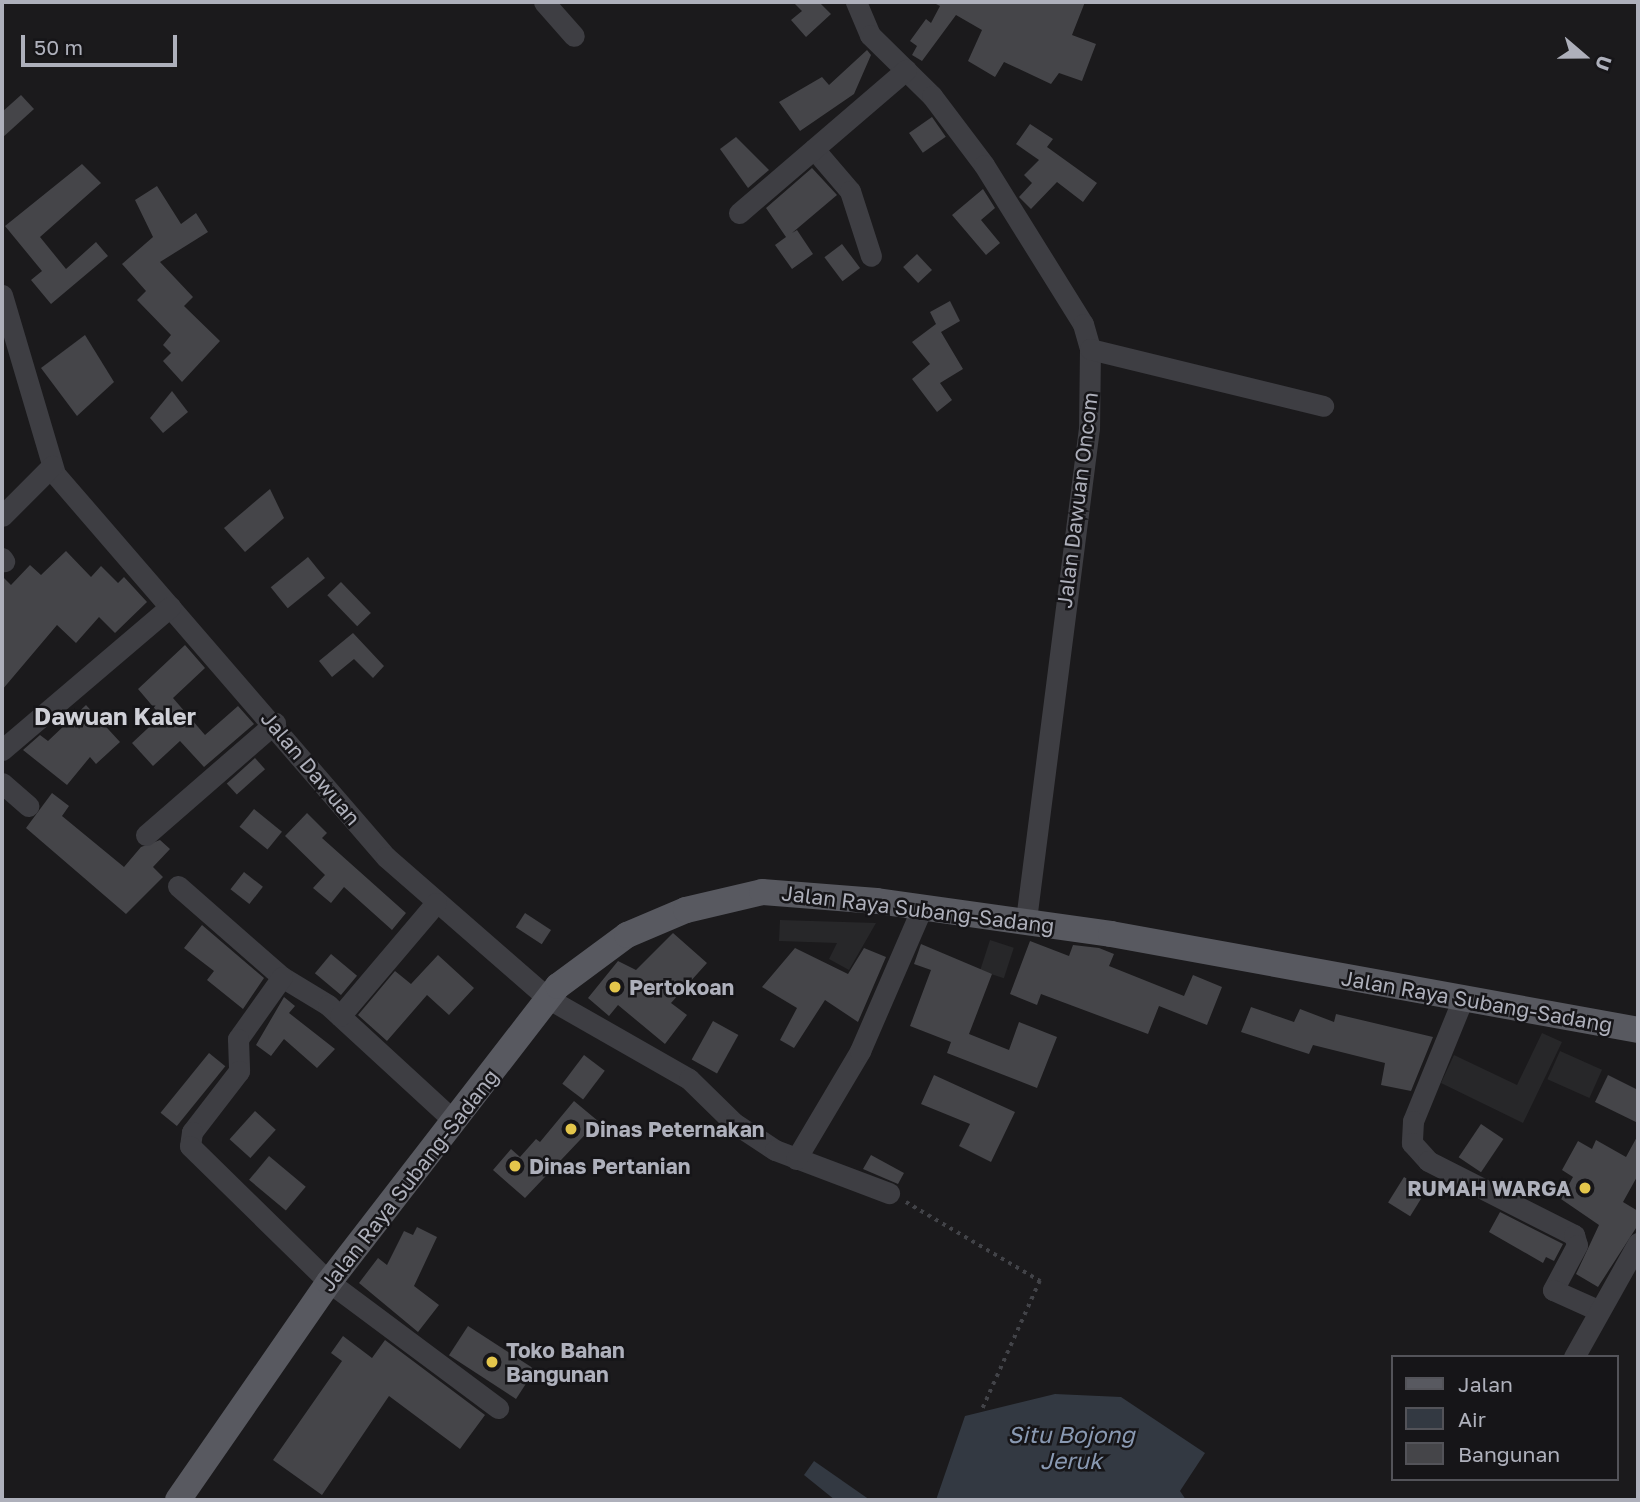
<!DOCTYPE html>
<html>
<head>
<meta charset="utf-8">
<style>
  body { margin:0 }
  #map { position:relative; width:1640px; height:1502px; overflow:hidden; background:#1b1a1c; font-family:"Golos Text",sans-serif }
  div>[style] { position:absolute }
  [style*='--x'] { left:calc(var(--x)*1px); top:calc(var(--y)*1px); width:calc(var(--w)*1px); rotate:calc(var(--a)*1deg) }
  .built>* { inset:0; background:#272729; transform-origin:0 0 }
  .water>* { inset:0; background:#333942 }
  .building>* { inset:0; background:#454549; transform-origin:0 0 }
  .path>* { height:3.5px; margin-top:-1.75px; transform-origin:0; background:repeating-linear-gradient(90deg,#424348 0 3.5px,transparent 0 8.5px) }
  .minor>* { height:21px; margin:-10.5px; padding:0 10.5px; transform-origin:10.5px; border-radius:10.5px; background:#3e3e43 }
  .major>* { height:26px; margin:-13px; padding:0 13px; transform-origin:13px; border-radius:13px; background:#585960 }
  .dots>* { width:19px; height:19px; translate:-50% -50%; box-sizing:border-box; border:4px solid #161518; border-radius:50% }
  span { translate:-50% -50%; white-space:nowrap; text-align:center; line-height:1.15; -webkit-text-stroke:5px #161518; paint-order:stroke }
  .street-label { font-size:21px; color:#aeb0bb }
  .poi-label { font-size:21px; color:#aeb0bb; font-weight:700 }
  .left { translate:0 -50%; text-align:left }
  .right { translate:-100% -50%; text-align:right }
  .water-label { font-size:23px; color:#8999b2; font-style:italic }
  .quarter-label { font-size:24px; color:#cfd0d7; font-weight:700 }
  .frame { position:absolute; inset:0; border:4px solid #aeb0bb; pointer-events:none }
  .legend { position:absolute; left:1391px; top:1355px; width:228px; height:126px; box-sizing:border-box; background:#161518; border:2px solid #535359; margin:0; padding:9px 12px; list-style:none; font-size:21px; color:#aeb0bb }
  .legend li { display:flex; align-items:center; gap:14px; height:35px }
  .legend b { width:35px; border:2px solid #535359 }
  .north { position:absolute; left:1549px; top:21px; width:70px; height:70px; -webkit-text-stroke:5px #161518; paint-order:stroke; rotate:110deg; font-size:19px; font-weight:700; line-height:28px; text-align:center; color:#aeb0bb }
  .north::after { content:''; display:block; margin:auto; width:24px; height:32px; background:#aeb0bb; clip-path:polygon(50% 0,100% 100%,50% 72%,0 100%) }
  .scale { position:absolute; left:21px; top:35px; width:156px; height:32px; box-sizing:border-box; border:4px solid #aeb0bb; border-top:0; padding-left:9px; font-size:21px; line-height:24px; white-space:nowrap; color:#aeb0bb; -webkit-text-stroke:5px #161518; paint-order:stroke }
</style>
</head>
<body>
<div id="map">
  <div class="built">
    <div style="clip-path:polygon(780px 920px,876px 923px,849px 970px,829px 959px,837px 943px,779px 941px)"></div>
    <div style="left:990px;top:940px;width:25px;height:32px;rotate:18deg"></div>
    <div style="clip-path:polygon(1542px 1033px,1562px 1042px,1523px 1123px,1441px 1083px,1454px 1055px,1517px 1085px)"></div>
    <div style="left:1560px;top:1051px;width:46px;height:31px;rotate:24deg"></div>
  </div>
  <div class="water">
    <div style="clip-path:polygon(1055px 1394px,1121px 1397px,1205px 1453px,1180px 1491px,1186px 1500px,936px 1500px,965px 1416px)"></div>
    <div style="clip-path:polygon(814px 1461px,870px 1500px,835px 1500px,804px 1475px)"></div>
  </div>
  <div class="building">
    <div style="clip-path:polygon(793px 2px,819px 2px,831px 14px,806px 37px,791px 20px,802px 11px)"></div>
    <div style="clip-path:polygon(932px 2px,1085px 2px,1072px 35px,1096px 44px,1082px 81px,1059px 73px,1051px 84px,1004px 62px,995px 77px,968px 61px,982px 30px,956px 15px,922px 61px,912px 55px,917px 46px,910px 41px,926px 19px,931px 23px,940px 6px)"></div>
    <div style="clip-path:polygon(867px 50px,871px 55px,854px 94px,800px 131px,779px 102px,822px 77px,829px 85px)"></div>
    <div style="clip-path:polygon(21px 95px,34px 109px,2px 138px,2px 112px)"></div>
    <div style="left:932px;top:117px;width:24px;height:28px;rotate:55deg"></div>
    <div style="clip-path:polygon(1030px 124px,1053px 139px,1047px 147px,1097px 183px,1083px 202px,1057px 182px,1031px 209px,1019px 197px,1032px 183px,1024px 175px,1039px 160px,1016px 144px)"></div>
    <div style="clip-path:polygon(736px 137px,769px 170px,748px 188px,720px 149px)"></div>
    <div style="clip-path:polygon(82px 164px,101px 183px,40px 237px,66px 269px,96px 242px,108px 256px,51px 304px,31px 280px,42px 271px,5px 226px)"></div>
    <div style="clip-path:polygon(812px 168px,837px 195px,792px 233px,797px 230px,813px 254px,792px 269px,775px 245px,786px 237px,766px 208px)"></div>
    <div style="clip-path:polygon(157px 186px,181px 224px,196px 213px,208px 232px,160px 262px,193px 297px,184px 306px,220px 341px,182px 382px,163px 361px,171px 353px,163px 345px,171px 335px,137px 300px,146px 291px,122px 264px,153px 237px,135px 200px)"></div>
    <div style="clip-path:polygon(983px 189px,995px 208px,981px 220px,1000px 243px,986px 255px,952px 215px)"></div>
    <div style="left:842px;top:244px;width:30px;height:22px;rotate:53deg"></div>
    <div style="left:917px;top:254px;width:22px;height:19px;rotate:47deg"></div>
    <div style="clip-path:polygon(950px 301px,960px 321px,941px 332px,963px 369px,940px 383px,952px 400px,937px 412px,912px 379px,930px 364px,912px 342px,936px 324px,930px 312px)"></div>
    <div style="clip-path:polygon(85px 335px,114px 382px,77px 416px,41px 368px)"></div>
    <div style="clip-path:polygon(172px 391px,188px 412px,163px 433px,150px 418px)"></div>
    <div style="clip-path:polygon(270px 489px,284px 518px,245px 552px,224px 528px)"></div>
    <div style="clip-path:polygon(66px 551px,91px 577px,101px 566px,118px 583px,124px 577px,147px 602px,115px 633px,99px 617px,76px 643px,57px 625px,2px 690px,2px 576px,11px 585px,30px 565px,41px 575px)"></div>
    <div style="left:308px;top:557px;width:27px;height:48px;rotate:51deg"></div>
    <div style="left:341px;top:582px;width:43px;height:19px;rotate:46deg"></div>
    <div style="clip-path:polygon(353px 633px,384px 666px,373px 678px,354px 659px,332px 677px,319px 661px)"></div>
    <div style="clip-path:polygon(185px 645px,205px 668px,173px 698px,205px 735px,238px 706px,254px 724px,204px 767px,180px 741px,153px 766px,132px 743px,161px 716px,138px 689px)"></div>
    <div style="clip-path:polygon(86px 705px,120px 742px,96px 764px,90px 757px,67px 785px,23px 750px,40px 735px,48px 741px)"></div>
    <div style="left:255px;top:758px;width:15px;height:38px;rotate:48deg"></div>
    <div style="clip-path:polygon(52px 793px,69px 806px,62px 816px,124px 867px,141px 847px,160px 840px,170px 849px,153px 867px,163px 877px,126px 914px,26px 828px)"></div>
    <div style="left:254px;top:809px;width:36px;height:23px;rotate:39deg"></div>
    <div style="clip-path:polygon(307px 813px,327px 833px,322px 838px,406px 913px,392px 930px,344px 887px,331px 903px,313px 888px,325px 875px,285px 836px)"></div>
    <div style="left:244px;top:872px;width:24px;height:22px;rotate:38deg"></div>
    <div style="left:525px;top:913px;width:31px;height:17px;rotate:33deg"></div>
    <div style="clip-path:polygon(202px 925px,264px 978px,243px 1009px,207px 980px,214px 971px,184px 948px)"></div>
    <div style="clip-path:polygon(673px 933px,707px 963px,671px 1003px,687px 1015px,665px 1044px,618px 1005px,609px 1016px,588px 998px,618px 961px,636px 970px)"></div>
    <div style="clip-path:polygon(1030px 941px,1069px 956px,1073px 945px,1099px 948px,1114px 954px,1109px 966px,1184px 996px,1193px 975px,1222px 987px,1207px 1025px,1159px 1006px,1148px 1034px,1041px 994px,1037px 1005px,1010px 994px)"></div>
    <div style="clip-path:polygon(921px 944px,992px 974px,969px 1034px,1009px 1050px,1019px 1022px,1057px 1037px,1037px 1088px,947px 1053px,951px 1042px,910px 1026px,931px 970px,914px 964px)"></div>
    <div style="clip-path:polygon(795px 948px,848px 974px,864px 948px,886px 957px,858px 1022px,825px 1000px,794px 1048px,780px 1040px,797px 1008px,762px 987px)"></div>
    <div style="left:331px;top:954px;width:34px;height:25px;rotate:40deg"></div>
    <div style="clip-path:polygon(438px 955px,474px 988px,449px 1015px,427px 995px,387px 1041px,358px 1015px,395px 971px,411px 984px)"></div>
    <div style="clip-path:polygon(284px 997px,295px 1006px,289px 1013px,335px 1049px,317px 1068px,284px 1039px,271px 1056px,256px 1045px)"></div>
    <div style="clip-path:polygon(1251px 1007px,1294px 1022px,1300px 1009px,1334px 1022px,1336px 1014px,1433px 1037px,1411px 1091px,1381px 1085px,1385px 1063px,1313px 1045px,1309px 1054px,1241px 1032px)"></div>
    <div style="left:713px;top:1021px;width:29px;height:44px;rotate:29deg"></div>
    <div style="left:209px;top:1053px;width:21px;height:77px;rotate:39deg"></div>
    <div style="left:584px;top:1055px;width:26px;height:36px;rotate:37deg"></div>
    <div style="clip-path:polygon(934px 1075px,1015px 1112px,991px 1162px,959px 1146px,970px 1124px,921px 1104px)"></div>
    <div style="clip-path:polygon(1608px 1075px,1638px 1090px,1638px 1123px,1595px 1102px)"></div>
    <div style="clip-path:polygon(574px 1101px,598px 1121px,525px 1198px,493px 1170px,511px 1149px,520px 1157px,536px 1139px,540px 1142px)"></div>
    <div style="left:255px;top:1111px;width:28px;height:38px;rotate:42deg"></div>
    <div style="left:1481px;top:1124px;width:27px;height:40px;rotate:34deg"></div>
    <div style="clip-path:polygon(1638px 1135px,1638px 1175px,1623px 1202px,1638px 1211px,1638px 1225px,1598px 1287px,1576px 1274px,1599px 1225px,1561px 1199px,1573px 1177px,1562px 1170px,1578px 1141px,1592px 1149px,1596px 1140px,1626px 1157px)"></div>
    <div style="clip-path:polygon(871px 1155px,904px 1173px,898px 1184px,863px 1169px)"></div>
    <div style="left:269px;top:1156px;width:48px;height:31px;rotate:40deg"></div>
    <div style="left:1404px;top:1177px;width:26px;height:30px;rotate:32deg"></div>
    <div style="clip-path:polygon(1500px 1212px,1563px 1244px,1554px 1261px,1546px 1257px,1543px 1263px,1489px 1232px)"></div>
    <div style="clip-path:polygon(417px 1227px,437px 1237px,414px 1286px,439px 1305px,418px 1332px,359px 1283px,378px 1258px,387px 1265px,404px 1231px,413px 1235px)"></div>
    <div style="left:468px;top:1326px;width:80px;height:35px;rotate:33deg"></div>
    <div style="clip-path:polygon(343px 1336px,372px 1358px,385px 1340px,485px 1415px,460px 1449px,389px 1396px,322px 1495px,273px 1460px,342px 1361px,331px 1353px)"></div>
  </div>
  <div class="path">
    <div style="--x:906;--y:1202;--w:156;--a:30.5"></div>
    <div style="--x:1040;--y:1281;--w:141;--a:114.2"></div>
  </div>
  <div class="minor">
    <div style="--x:544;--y:2;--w:45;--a:48.6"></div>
    <div style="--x:856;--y:2;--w:36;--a:67"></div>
    <div style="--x:870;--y:35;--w:87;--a:44.5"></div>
    <div style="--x:932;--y:96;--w:86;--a:53"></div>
    <div style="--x:984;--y:165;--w:187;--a:58.1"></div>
    <div style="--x:1083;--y:324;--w:26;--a:74"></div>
    <div style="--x:1090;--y:349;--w:79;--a:90.7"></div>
    <div style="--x:1089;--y:428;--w:496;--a:97.3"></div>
    <div style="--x:814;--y:149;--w:55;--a:49.4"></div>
    <div style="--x:850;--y:191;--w:68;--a:72.1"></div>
    <div style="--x:739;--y:213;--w:220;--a:-40.6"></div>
    <div style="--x:2;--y:295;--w:187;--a:73.5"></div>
    <div style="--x:55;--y:474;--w:506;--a:49.17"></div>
    <div style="--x:386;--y:857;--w:216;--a:41.1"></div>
    <div style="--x:549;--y:999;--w:161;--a:29.7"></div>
    <div style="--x:689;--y:1079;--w:63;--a:44.4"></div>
    <div style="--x:734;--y:1123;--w:49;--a:33.4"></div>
    <div style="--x:775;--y:1150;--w:122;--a:20.7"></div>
    <div style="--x:1090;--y:349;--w:240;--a:13.7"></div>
    <div style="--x:2;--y:516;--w:71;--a:-45"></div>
    <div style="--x:2;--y:558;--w:4;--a:56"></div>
    <div style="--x:2;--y:750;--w:221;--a:-40.4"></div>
    <div style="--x:2;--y:783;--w:35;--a:41"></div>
    <div style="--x:146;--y:835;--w:171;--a:-41"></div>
    <div style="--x:178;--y:886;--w:138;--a:41.2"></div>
    <div style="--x:282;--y:977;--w:54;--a:31.3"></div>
    <div style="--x:328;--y:1005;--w:171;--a:42.6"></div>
    <div style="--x:282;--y:977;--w:76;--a:125.4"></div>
    <div style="--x:238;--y:1039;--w:32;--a:88"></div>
    <div style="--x:239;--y:1071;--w:77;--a:127.6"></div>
    <div style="--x:192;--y:1132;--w:14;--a:98"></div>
    <div style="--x:190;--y:1146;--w:194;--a:44.4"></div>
    <div style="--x:329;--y:1282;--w:211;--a:36.7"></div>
    <div style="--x:1464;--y:996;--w:135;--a:112.2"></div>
    <div style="--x:1413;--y:1121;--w:22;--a:93"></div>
    <div style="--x:1412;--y:1143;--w:24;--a:48"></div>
    <div style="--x:1428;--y:1161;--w:164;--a:26.9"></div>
    <div style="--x:1574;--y:1235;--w:10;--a:73"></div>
    <div style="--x:1577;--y:1245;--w:51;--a:118.1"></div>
    <div style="--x:1553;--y:1290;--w:51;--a:24.1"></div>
    <div style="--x:340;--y:1016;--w:148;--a:-49.7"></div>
    <div style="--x:796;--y:1159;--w:126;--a:-59.3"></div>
    <div style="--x:860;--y:1051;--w:156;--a:-66.6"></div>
    <div style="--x:1574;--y:1357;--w:131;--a:-60.7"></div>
  </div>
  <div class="major">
    <div style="--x:178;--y:1500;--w:265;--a:-55.3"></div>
    <div style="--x:329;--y:1282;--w:374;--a:-52.3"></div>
    <div style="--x:558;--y:986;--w:86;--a:-36.5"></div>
    <div style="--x:627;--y:935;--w:64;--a:-23"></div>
    <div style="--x:686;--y:910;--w:78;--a:-13.3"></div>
    <div style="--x:762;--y:892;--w:115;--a:4.5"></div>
    <div style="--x:877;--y:901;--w:236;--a:8"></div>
    <div style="--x:1111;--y:934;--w:536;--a:10.32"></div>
  </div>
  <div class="dots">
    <div style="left:615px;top:987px;background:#e4c64b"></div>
    <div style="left:571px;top:1129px;background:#e4c64b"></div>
    <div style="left:515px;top:1166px;background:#e4c64b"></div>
    <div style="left:1585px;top:1188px;background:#e4c64b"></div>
    <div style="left:492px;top:1362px;background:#e4c64b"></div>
  </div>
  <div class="street-label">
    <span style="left:1077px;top:500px;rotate:-83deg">Jalan Dawuan Oncom</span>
    <span style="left:311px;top:768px;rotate:50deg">Jalan Dawuan</span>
    <span style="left:918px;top:909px;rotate:7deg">Jalan Raya Subang-Sadang</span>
    <span style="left:1477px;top:1001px;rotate:10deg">Jalan Raya Subang-Sadang</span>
    <span style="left:409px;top:1180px;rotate:-52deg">Jalan Raya Subang-Sadang</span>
  </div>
  <div class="poi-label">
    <span class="left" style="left:629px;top:987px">Pertokoan</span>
    <span class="left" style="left:585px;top:1129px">Dinas Peternakan</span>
    <span class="left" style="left:529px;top:1166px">Dinas Pertanian</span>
    <span class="right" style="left:1571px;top:1188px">RUMAH WARGA</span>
    <span class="left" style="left:506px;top:1362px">Toko Bahan<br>Bangunan</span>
  </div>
  <div class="water-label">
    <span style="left:1071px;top:1447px">Situ Bojong<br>Jeruk</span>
  </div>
  <div class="quarter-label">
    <span style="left:115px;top:716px">Dawuan Kaler</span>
  </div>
  <div class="frame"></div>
  <ul class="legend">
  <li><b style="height:9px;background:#585960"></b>Jalan</li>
  <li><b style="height:19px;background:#333942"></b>Air</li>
  <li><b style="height:19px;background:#454549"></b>Bangunan</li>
  </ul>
  <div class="north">U</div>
  <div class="scale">50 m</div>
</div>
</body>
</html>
